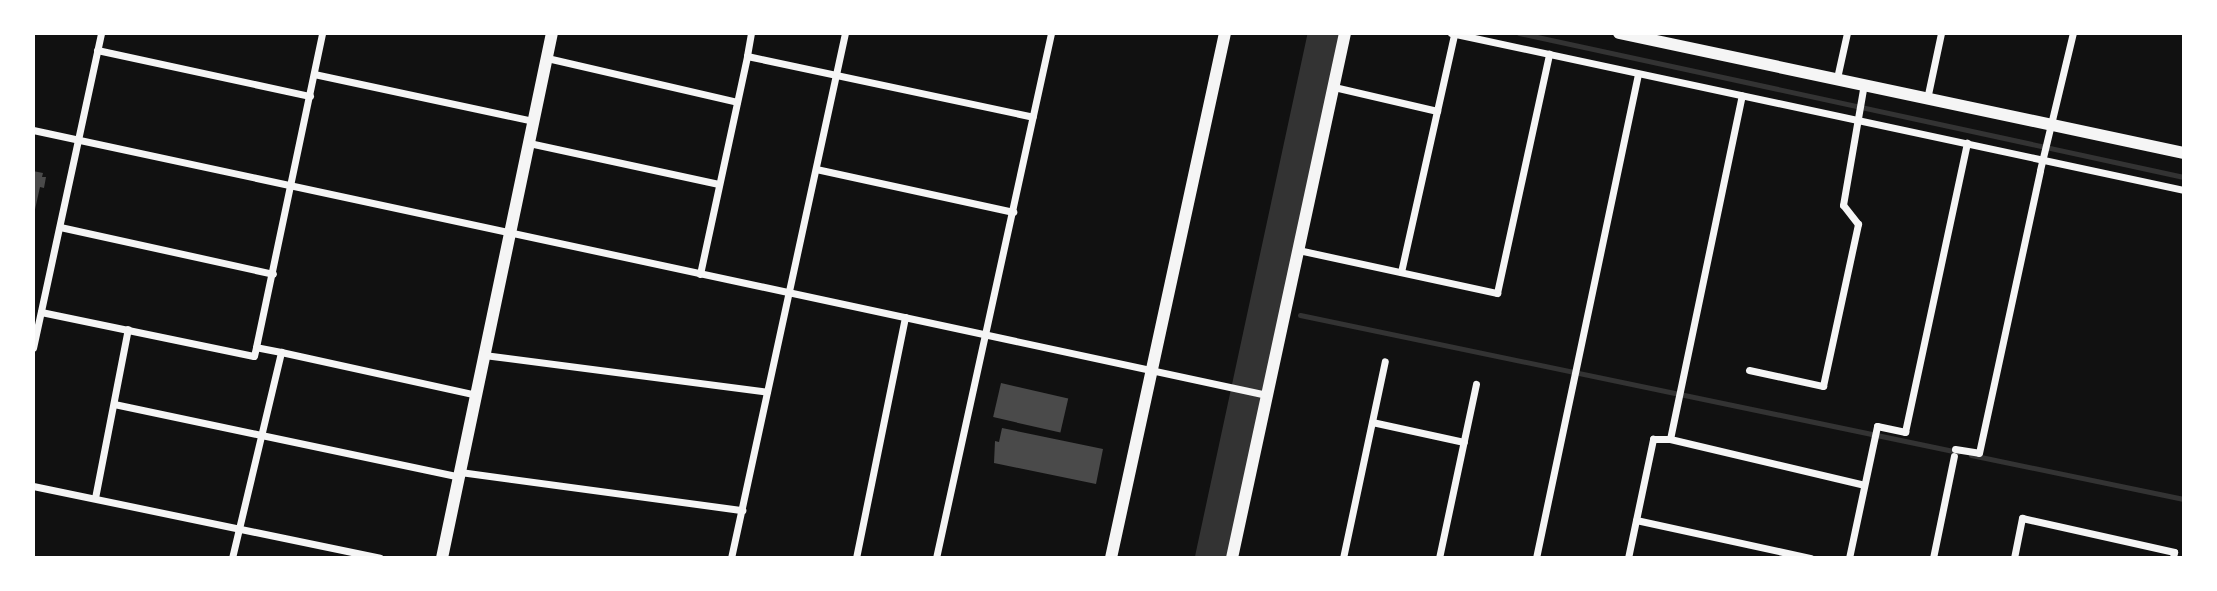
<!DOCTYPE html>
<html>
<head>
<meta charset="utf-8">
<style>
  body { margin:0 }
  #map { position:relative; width:2217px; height:591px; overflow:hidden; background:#111; font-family:Helvetica,sans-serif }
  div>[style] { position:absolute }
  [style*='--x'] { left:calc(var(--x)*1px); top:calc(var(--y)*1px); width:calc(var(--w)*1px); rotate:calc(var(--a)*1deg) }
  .stream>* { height:5px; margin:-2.5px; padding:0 2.5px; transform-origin:2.5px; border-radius:2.5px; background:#333 }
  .river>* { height:32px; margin:-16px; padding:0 16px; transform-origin:16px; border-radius:16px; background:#333 }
  .building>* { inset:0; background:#4a4a4a; transform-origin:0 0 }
  .minor>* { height:7px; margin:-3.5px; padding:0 3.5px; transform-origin:3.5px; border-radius:3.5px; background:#f5f5f5 }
  .tertiary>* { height:12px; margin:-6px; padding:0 6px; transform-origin:6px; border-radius:6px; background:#f5f5f5 }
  span { translate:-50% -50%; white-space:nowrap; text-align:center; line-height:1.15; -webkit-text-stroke:6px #fff; paint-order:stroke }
  .frame { position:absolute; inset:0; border:35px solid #fff; pointer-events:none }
</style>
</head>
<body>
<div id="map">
  <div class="stream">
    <div style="--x:1519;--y:33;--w:680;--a:12.22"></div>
    <div style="--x:1265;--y:307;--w:6;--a:18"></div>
    <div style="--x:1300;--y:315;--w:672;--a:11.76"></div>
    <div style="--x:1971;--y:455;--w:217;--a:11.7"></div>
  </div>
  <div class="river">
    <div style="--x:1211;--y:558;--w:537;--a:-77.85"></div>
  </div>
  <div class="building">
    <div style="clip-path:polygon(33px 171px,43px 173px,42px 177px,46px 177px,44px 188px,40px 187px,34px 214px)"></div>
    <div style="left:1001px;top:383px;width:69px;height:35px;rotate:13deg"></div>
    <div style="clip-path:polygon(1002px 428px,1103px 449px,1096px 484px,994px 463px,995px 441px,999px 442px)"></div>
  </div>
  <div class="minor">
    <div style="--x:751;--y:33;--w:23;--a:100"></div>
    <div style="--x:747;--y:56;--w:292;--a:12"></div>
    <div style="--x:1451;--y:33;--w:750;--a:12.09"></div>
    <div style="--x:97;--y:50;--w:218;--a:12.2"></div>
    <div style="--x:547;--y:58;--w:195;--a:13"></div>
    <div style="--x:314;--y:74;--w:225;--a:12.1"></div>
    <div style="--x:1837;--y:78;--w:46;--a:-77.5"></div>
    <div style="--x:1334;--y:87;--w:106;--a:13.1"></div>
    <div style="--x:1927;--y:99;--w:67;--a:-78"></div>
    <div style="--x:33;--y:130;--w:1262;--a:12.12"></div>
    <div style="--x:529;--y:143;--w:194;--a:12.2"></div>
    <div style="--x:816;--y:169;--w:202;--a:12.3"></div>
    <div style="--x:60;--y:227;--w:218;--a:12.4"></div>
    <div style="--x:1298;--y:250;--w:204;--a:12.2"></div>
    <div style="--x:1497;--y:293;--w:245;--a:-77.7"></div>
    <div style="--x:1401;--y:272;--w:244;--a:-77.4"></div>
    <div style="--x:700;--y:274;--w:223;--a:-77.8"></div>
    <div style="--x:41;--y:312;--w:217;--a:11.7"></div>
    <div style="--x:254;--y:356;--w:9;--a:-77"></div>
    <div style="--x:33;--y:348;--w:322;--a:-77.8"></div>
    <div style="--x:281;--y:352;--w:200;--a:12.4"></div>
    <div style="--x:484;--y:355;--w:285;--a:7.4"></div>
    <div style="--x:1749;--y:370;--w:76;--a:12.2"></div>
    <div style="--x:1823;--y:386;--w:166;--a:-77.8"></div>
    <div style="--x:1858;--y:224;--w:24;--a:-128"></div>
    <div style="--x:1843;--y:205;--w:123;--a:-80.2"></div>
    <div style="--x:114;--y:404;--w:353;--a:11.9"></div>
    <div style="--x:1372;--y:422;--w:94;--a:12.3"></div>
    <div style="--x:1670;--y:439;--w:351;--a:-78.2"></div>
    <div style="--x:1955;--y:449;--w:24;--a:9"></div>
    <div style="--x:1979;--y:453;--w:289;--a:-77.8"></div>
    <div style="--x:2040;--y:170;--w:141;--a:-76.5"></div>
    <div style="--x:460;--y:472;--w:285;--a:7.7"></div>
    <div style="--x:33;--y:486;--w:354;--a:11.7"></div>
    <div style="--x:95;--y:498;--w:172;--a:-79"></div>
    <div style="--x:1636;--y:520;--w:179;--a:12.3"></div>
    <div style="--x:232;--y:558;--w:212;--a:-76.6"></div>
    <div style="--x:281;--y:352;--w:25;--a:-169"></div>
    <div style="--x:256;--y:347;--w:321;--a:-78.1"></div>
    <div style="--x:731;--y:558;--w:537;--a:-77.75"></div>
    <div style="--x:856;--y:558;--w:246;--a:-78.5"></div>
    <div style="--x:936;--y:558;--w:537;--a:-77.64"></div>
    <div style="--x:1343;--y:558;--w:201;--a:-78"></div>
    <div style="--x:1439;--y:558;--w:178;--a:-78"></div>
    <div style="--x:1536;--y:558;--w:495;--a:-78.1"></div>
    <div style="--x:1628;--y:558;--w:122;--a:-78.1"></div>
    <div style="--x:1653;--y:439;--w:17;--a:0"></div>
    <div style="--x:1670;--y:439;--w:199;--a:13.3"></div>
    <div style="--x:1849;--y:558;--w:135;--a:-78"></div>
    <div style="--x:1877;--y:426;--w:29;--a:12"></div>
    <div style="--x:1905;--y:432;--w:296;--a:-77.9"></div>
    <div style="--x:1933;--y:558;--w:104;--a:-78.4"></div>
    <div style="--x:2014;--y:558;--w:41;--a:-78.7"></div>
    <div style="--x:2022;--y:518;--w:156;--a:12.6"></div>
    <div style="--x:2174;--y:552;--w:6;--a:99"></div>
  </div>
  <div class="tertiary">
    <div style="--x:1619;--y:33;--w:578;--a:11.99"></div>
    <div style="--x:442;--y:558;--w:536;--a:-78.17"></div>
    <div style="--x:1111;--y:558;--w:537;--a:-77.75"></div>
    <div style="--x:1232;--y:558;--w:537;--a:-77.85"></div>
  </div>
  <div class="frame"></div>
</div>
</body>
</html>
